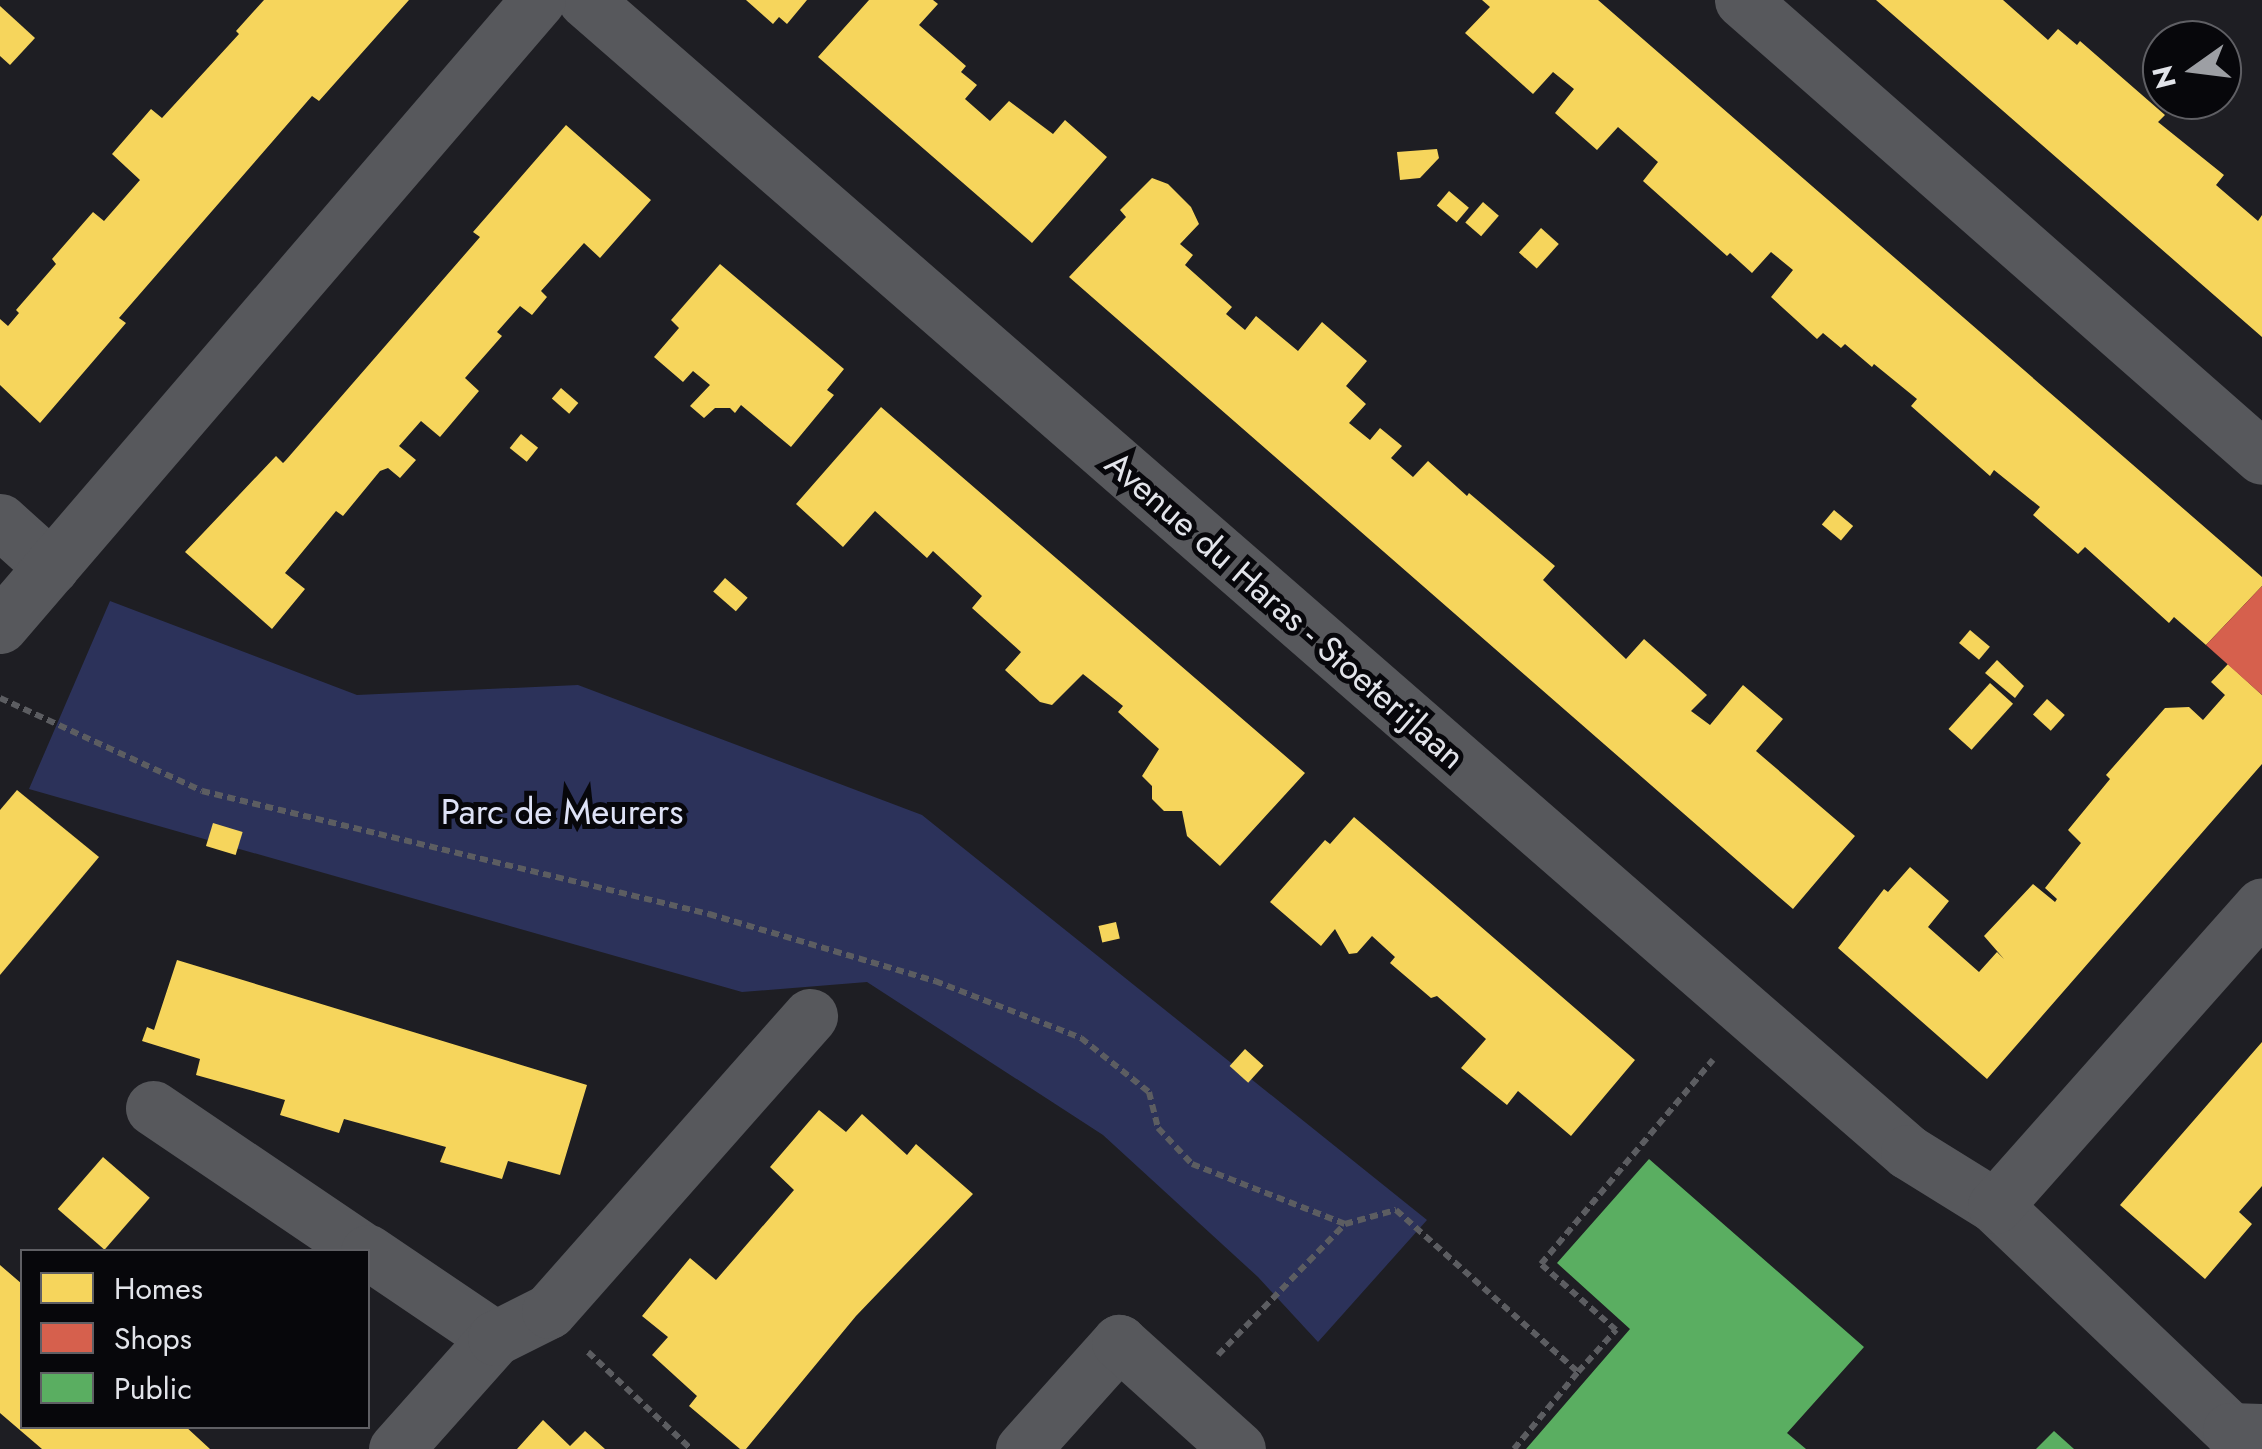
<!DOCTYPE html>
<html>
<head>
<meta charset="utf-8">
<style>
  body { margin:0 }
  #map { position:relative; width:2262px; height:1449px; overflow:hidden; background:#1e1e23; font-family:Jost,sans-serif }
  div>[style] { position:absolute }
  [style*='--x'] { left:calc(var(--x)*1px); top:calc(var(--y)*1px); width:calc(var(--w)*1px); rotate:calc(var(--a)*1deg) }
  .green>* { inset:0; background:#2c325a }
  .homes>* { inset:0; background:#f6d55c; transform-origin:0 0 }
  .shops>* { inset:0; background:#d6604d }
  .public>* { inset:0; background:#5aae61 }
  .path>* { height:6px; margin-top:-3px; transform-origin:0; background:repeating-linear-gradient(90deg,#5c5d61 0 8px,transparent 0 13px) }
  .minor>* { height:55px; margin:-27.5px; padding:0 27.5px; transform-origin:27.5px; border-radius:27.5px; background:#57585c }
  span { translate:-50% -50%; white-space:nowrap; text-align:center; line-height:1.15; -webkit-text-stroke:10px #07070b; paint-order:stroke }
  .street-label { font-size:35px; color:#e2e4ea }
  .park-label { font-size:35px; color:#dee2f6 }
  .legend { position:absolute; left:20px; top:1249px; width:350px; height:180px; box-sizing:border-box; background:#07070b; border:2px solid #5f5f64; margin:0; padding:12px 18px; list-style:none; font-size:30px; color:#e2e4ea }
  .legend li { display:flex; align-items:center; gap:20px; height:50px }
  .legend b { width:50px; border:2px solid #5f5f64 }
  .north { position:absolute; left:2142px; top:20px; width:100px; height:100px; box-sizing:border-box; background:#07070b; border:2px solid #5f5f64; border-radius:50%; rotate:256deg; font-size:28px; font-weight:700; line-height:40px; text-align:center; color:#e2e4ea }
  .north::after { content:''; display:block; margin:auto; width:35px; height:45px; background:#9d9fa4; clip-path:polygon(50% 0,100% 100%,50% 72%,0 100%) }
</style>
</head>
<body>
<div id="map">
  <div class="green">
    <div style="clip-path:polygon(110px 601px,357px 695px,578px 685px,922px 815px,1427px 1220px,1318px 1342px,1258px 1277px,1103px 1135px,867px 982px,742px 992px,29px 789px)"></div>
  </div>
  <div class="homes">
    <div style="clip-path:polygon(264px 0,409px 0,319px 101px,312px 96px,119px 318px,126px 323px,40px 423px,0 385px,0 319px,8px 326px,19px 313px,16px 310px,56px 264px,52px 259px,93px 212px,104px 221px,140px 180px,112px 154px,151px 109px,162px 118px,239px 34px,236px 31px)"></div>
    <div style="clip-path:polygon(746px 0,807px 0,787px 24px,779px 17px,773px 24px)"></div>
    <div style="clip-path:polygon(869px 0,933px 0,938px 4px,919px 25px,966px 66px,961px 72px,977px 85px,965px 99px,990px 121px,1009px 101px,1053px 134px,1065px 120px,1107px 157px,1032px 243px,818px 57px)"></div>
    <div style="clip-path:polygon(1482px 0,1598px 0,2262px 577px,2262px 586px,2206px 645px,2174px 617px,2169px 623px,2085px 547px,2078px 554px,2033px 515px,2040px 507px,1994px 470px,1990px 476px,1911px 406px,1917px 399px,1874px 364px,1872px 367px,1845px 344px,1841px 348px,1823px 333px,1817px 339px,1771px 297px,1793px 270px,1771px 252px,1752px 273px,1730px 253px,1727px 256px,1643px 181px,1658px 162px,1618px 127px,1597px 150px,1555px 113px,1574px 89px,1553px 72px,1533px 94px,1465px 33px,1490px 7px)"></div>
    <div style="clip-path:polygon(1876px 0,2003px 0,2048px 40px,2058px 29px,2077px 45px,2080px 41px,2165px 115px,2158px 122px,2224px 175px,2216px 185px,2258px 221px,2262px 215px,2262px 337px)"></div>
    <div style="clip-path:polygon(0 6px,35px 38px,10px 65px,0 56px)"></div>
    <div style="clip-path:polygon(566px 125px,651px 200px,600px 258px,584px 243px,541px 291px,547px 297px,532px 315px,520px 306px,497px 332px,502px 336px,465px 378px,479px 391px,440px 437px,421px 421px,399px 446px,416px 460px,400px 478px,388px 468px,380px 471px,343px 516px,336px 511px,285px 573px,305px 589px,272px 629px,185px 552px,276px 456px,283px 463px,286px 460px,480px 237px,473px 232px)"></div>
    <div style="clip-path:polygon(1437px 149px,1439px 158px,1420px 178px,1400px 180px,1397px 152px)"></div>
    <div style="clip-path:polygon(1152px 178px,1168px 184px,1191px 207px,1199px 224px,1180px 244px,1193px 255px,1185px 265px,1232px 307px,1226px 314px,1245px 330px,1256px 316px,1298px 351px,1322px 322px,1367px 361px,1346px 386px,1366px 404px,1349px 423px,1370px 440px,1380px 428px,1402px 446px,1391px 458px,1413px 477px,1428px 461px,1467px 496px,1469px 493px,1555px 566px,1543px 580px,1626px 659px,1644px 639px,1707px 695px,1691px 711px,1710px 725px,1743px 685px,1783px 719px,1756px 751px,1855px 836px,1793px 909px,1069px 277px,1126px 217px,1120px 210px)"></div>
    <div style="left:1449px;top:191px;width:26px;height:19px;rotate:40deg"></div>
    <div style="left:1483px;top:202px;width:21px;height:27px;rotate:41deg"></div>
    <div style="left:1541px;top:228px;width:24px;height:33px;rotate:42deg"></div>
    <div style="clip-path:polygon(720px 264px,844px 369px,827px 390px,834px 395px,791px 447px,741px 405px,735px 413px,730px 408px,715px 408px,704px 418px,690px 406px,710px 385px,693px 371px,683px 382px,654px 357px,679px 328px,671px 320px)"></div>
    <div style="left:561px;top:388px;width:23px;height:14px;rotate:41deg"></div>
    <div style="clip-path:polygon(881px 407px,1305px 773px,1220px 866px,1187px 836px,1182px 811px,1164px 811px,1152px 799px,1152px 786px,1142px 776px,1159px 749px,1118px 712px,1123px 706px,1083px 674px,1052px 705px,1040px 702px,1005px 670px,1021px 652px,972px 608px,982px 596px,933px 551px,927px 558px,875px 511px,843px 547px,796px 504px)"></div>
    <div style="left:521px;top:434px;width:22px;height:18px;rotate:39deg"></div>
    <div style="left:1834px;top:510px;width:25px;height:19px;rotate:40deg"></div>
    <div style="left:725px;top:578px;width:30px;height:18px;rotate:41deg"></div>
    <div style="left:1970px;top:630px;width:26px;height:17px;rotate:40deg"></div>
    <div style="clip-path:polygon(1997px 660px,2024px 686px,2015px 698px,1985px 673px)"></div>
    <div style="clip-path:polygon(2228px 664px,2262px 695px,2262px 764px,1987px 1079px,1838px 948px,1884px 889px,1888px 892px,1910px 867px,1949px 901px,1928px 927px,1979px 972px,1997px 952px,2004px 959px,1984px 936px,2033px 884px,2055px 902px,2057px 899px,2045px 888px,2081px 843px,2068px 830px,2110px 779px,2106px 775px,2165px 708px,2189px 707px,2203px 720px,2225px 695px,2211px 682px)"></div>
    <div style="left:1990px;top:683px;width:31px;height:62px;rotate:42deg"></div>
    <div style="left:2047px;top:699px;width:24px;height:21px;rotate:42deg"></div>
    <div style="clip-path:polygon(17px 790px,99px 857px,0 975px,0 810px)"></div>
    <div style="clip-path:polygon(1354px 817px,1635px 1060px,1571px 1136px,1518px 1091px,1507px 1105px,1461px 1068px,1486px 1039px,1437px 996px,1431px 998px,1390px 963px,1395px 957px,1372px 936px,1357px 953px,1349px 954px,1335px 929px,1321px 946px,1270px 902px,1325px 840px,1330px 844px)"></div>
    <div style="left:213px;top:823px;width:31px;height:24px;rotate:17deg"></div>
    <div style="left:1116px;top:922px;width:17px;height:18px;rotate:77deg"></div>
    <div style="clip-path:polygon(177px 960px,587px 1085px,560px 1175px,508px 1161px,502px 1179px,440px 1162px,446px 1147px,344px 1119px,339px 1133px,280px 1115px,285px 1100px,196px 1075px,200px 1059px,142px 1041px,147px 1027px,154px 1030px)"></div>
    <div style="clip-path:polygon(2262px 1042px,2262px 1186px,2239px 1212px,2252px 1224px,2205px 1279px,2120px 1205px)"></div>
    <div style="left:1245px;top:1049px;width:25px;height:23px;rotate:42deg"></div>
    <div style="clip-path:polygon(819px 1110px,846px 1132px,862px 1114px,907px 1155px,916px 1144px,973px 1194px,856px 1316px,746px 1449px,740px 1449px,689px 1406px,697px 1396px,652px 1355px,668px 1337px,642px 1316px,690px 1258px,716px 1280px,794px 1190px,770px 1167px)"></div>
    <div style="left:103px;top:1157px;width:62px;height:69px;rotate:41deg"></div>
    <div style="clip-path:polygon(0 1265px,22px 1284px,22px 1426px,185px 1426px,210px 1449px,42px 1449px,0 1413px)"></div>
    <div style="clip-path:polygon(543px 1420px,570px 1446px,585px 1431px,605px 1449px,517px 1449px)"></div>
  </div>
  <div class="shops">
    <div style="clip-path:polygon(2262px 586px,2262px 695px,2206px 645px)"></div>
  </div>
  <div class="public">
    <div style="clip-path:polygon(1649px 1159px,1864px 1347px,1787px 1433px,1806px 1449px,1526px 1449px,1630px 1329px,1557px 1263px)"></div>
    <div style="clip-path:polygon(2054px 1431px,2074px 1449px,2036px 1449px)"></div>
  </div>
  <div class="path">
    <div style="--x:0;--y:698;--w:222;--a:24.7"></div>
    <div style="--x:202;--y:791;--w:522;--a:13.64"></div>
    <div style="--x:709;--y:914;--w:236;--a:16.5"></div>
    <div style="--x:935;--y:981;--w:157;--a:21.3"></div>
    <div style="--x:1081;--y:1038;--w:87;--a:38.5"></div>
    <div style="--x:1149;--y:1092;--w:37;--a:76"></div>
    <div style="--x:1158;--y:1128;--w:50;--a:46.6"></div>
    <div style="--x:1192;--y:1164;--w:164;--a:21.4"></div>
    <div style="--x:588;--y:1352;--w:141;--a:43.3"></div>
    <div style="--x:1218;--y:1355;--w:182;--a:-45.9"></div>
    <div style="--x:1345;--y:1224;--w:53;--a:-15.4"></div>
    <div style="--x:1396;--y:1210;--w:244;--a:41.7"></div>
    <div style="--x:1578;--y:1372;--w:57;--a:-47.9"></div>
    <div style="--x:1616;--y:1330;--w:100;--a:-138.7"></div>
    <div style="--x:1541;--y:1264;--w:267;--a:-49.9"></div>
    <div style="--x:1514;--y:1449;--w:100;--a:-50.3"></div>
  </div>
  <div class="minor">
    <div style="--x:585;--y:0;--w:1754;--a:41.05"></div>
    <div style="--x:1908;--y:1152;--w:102;--a:31.8"></div>
    <div style="--x:1995;--y:1206;--w:325;--a:43.6"></div>
    <div style="--x:2230;--y:1430;--w:32;--a:2"></div>
    <div style="--x:1742;--y:0;--w:692;--a:41.31"></div>
    <div style="--x:0;--y:521;--w:69;--a:42"></div>
    <div style="--x:0;--y:626;--w:825;--a:-49.32"></div>
    <div style="--x:153;--y:1108;--w:257;--a:34.1"></div>
    <div style="--x:1995;--y:1206;--w:402;--a:-48.4"></div>
    <div style="--x:368;--y:1252;--w:153;--a:34.1"></div>
    <div style="--x:396;--y:1449;--w:149;--a:-48.3"></div>
    <div style="--x:495;--y:1338;--w:60;--a:-26.6"></div>
    <div style="--x:549;--y:1311;--w:394;--a:-48.5"></div>
    <div style="--x:1023;--y:1449;--w:144;--a:-48.1"></div>
    <div style="--x:1119;--y:1342;--w:160;--a:42"></div>
  </div>
  <div class="street-label">
    <span style="left:1285px;top:610px;rotate:41deg">Avenue du Haras - Stoeterijlaan</span>
  </div>
  <div class="park-label">
    <span style="left:562px;top:812px">Parc de Meurers</span>
  </div>
  <ul class="legend">
  <li><b style="height:28px;background:#f6d55c"></b>Homes</li>
  <li><b style="height:28px;background:#d6604d"></b>Shops</li>
  <li><b style="height:28px;background:#5aae61"></b>Public</li>
  </ul>
  <div class="north">N</div>
</div>
</body>
</html>
